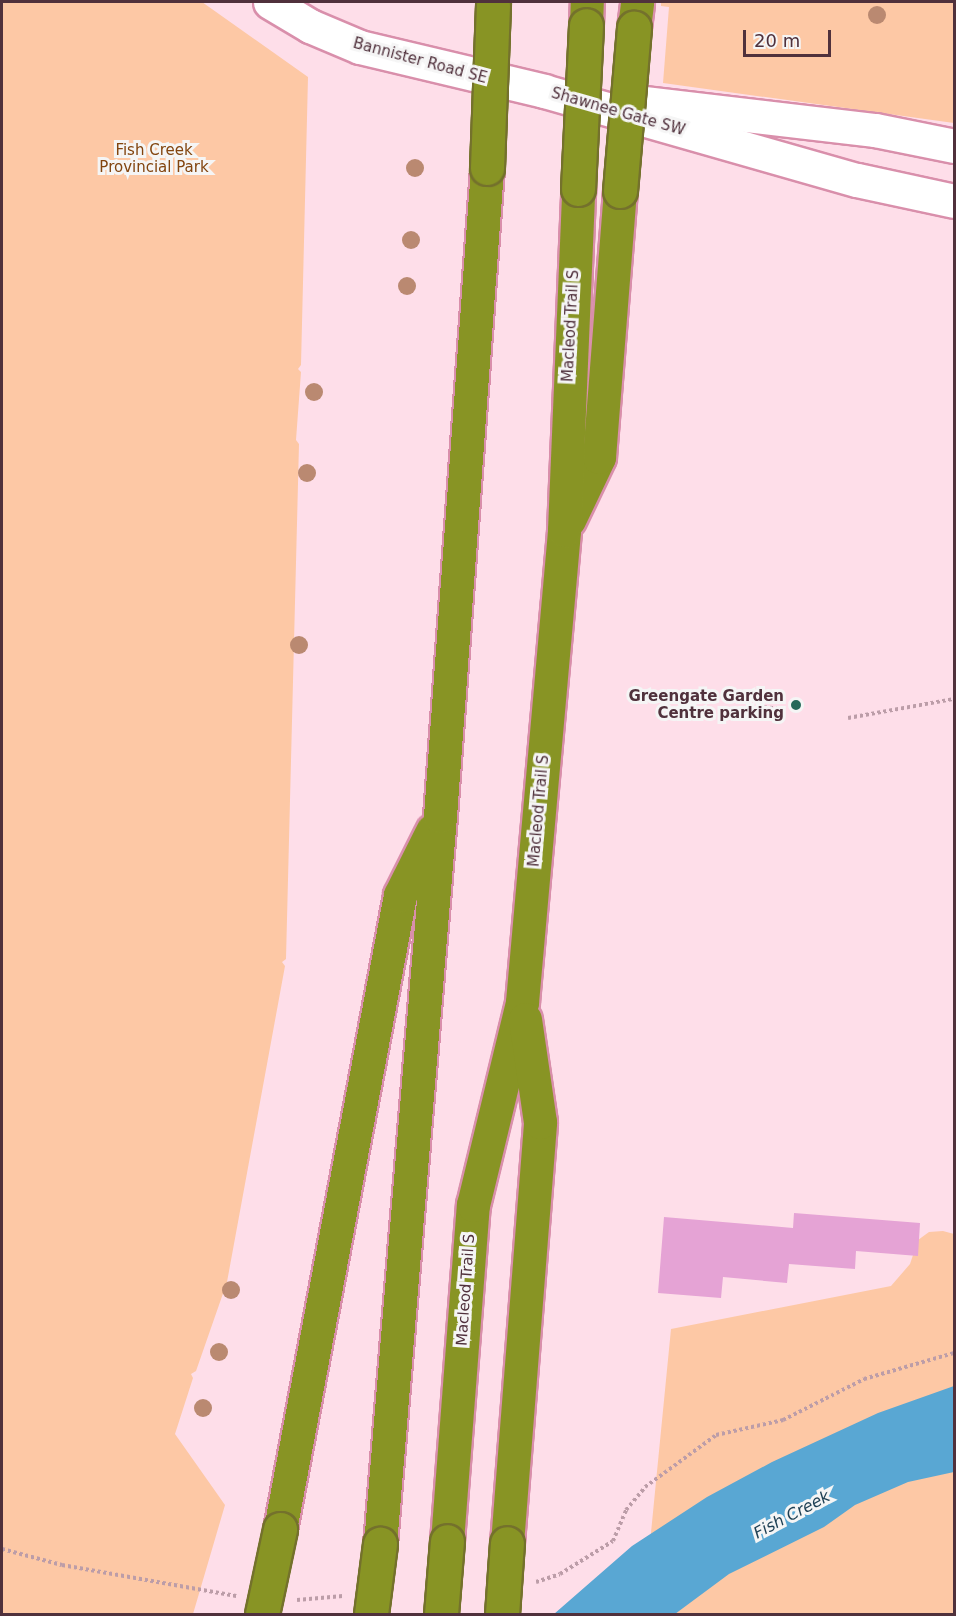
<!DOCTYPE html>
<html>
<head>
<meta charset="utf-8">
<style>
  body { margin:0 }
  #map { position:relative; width:956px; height:1616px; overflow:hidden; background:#fedee9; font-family:"DejaVu Sans",sans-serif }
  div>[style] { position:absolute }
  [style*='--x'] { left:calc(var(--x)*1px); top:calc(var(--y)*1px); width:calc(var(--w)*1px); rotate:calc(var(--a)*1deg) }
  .green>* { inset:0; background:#fdc8a5 }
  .water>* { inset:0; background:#59a7d3 }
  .building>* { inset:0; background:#e5a3d5 }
  .path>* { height:4px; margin-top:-2px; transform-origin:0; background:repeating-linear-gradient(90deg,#bc9da8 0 3px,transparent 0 6px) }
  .roads { filter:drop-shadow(2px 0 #d98fab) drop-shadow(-2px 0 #d98fab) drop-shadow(0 2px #d98fab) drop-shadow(0 -2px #d98fab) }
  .tertiary>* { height:33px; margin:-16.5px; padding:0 16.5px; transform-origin:16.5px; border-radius:16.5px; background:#fff }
  .motorway>* { height:33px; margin:-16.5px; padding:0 16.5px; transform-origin:16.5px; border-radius:16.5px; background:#889424 }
  .bridges { filter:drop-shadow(2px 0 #74712c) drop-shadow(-2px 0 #74712c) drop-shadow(0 2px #74712c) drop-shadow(0 -2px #74712c) }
  .motorway-bridge>* { height:33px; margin:-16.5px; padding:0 16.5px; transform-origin:16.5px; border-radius:16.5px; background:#889424 }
  .trees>* { width:18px; height:18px; margin:-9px; border-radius:50%; background:#ba8971 }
  .dots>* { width:16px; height:16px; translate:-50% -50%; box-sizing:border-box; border:3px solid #f5f5f5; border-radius:50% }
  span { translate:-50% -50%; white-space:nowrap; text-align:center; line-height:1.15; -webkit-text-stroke:6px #f5f5f5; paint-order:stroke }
  .street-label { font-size:15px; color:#50313c }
  .park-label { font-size:15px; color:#82440e }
  .poi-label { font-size:15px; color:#50313c; font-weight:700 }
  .right { translate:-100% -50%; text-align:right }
  .water-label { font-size:16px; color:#1d3f53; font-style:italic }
  .frame { position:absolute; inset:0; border:3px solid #50313c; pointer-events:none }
  .scale { position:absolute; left:743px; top:30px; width:88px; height:27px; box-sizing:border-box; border:3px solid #50313c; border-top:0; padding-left:8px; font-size:18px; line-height:21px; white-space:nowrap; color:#50313c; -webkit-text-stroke:4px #f5f5f5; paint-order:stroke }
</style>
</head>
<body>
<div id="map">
  <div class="green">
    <div style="clip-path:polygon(2px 2px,202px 2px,308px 77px,301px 365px,298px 369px,301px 372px,296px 440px,299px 444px,286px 959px,282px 962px,285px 966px,227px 1282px,196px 1371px,191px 1374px,193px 1378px,175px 1434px,225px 1505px,193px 1614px,2px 1614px)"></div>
    <div style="clip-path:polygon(661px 2px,954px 2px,954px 123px,663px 83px,669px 7px,661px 6px)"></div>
    <div style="clip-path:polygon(943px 1231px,954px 1234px,954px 1614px,643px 1614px,671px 1329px,891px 1286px,910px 1264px,918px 1240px,929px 1232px)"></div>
  </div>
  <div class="water">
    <div style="clip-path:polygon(954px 1386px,954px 1472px,908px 1482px,855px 1505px,824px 1527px,729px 1574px,675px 1614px,554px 1614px,632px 1546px,707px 1497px,772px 1462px,878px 1413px)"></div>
  </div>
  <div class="building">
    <div style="clip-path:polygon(794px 1213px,920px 1223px,918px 1256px,856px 1251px,855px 1269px,789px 1264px,787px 1283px,723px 1277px,721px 1298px,658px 1293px,664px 1217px,793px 1228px)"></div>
  </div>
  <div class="path">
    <div style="--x:758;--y:707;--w:26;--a:4"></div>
    <div style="--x:848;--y:718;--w:108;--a:-10.2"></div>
    <div style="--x:2;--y:1549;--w:62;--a:14.9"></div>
    <div style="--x:62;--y:1565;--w:177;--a:10.1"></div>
    <div style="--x:536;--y:1582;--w:25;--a:-18"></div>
    <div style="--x:560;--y:1574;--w:62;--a:-31.9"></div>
    <div style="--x:613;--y:1541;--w:34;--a:-67"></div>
    <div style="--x:626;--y:1510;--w:30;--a:-50"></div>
    <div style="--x:645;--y:1487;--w:88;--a:-36.2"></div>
    <div style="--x:716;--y:1435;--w:69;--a:-12.6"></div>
    <div style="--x:783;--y:1420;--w:91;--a:-26.8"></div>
    <div style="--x:864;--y:1379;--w:94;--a:-16.1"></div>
    <div style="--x:297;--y:1600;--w:46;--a:-5"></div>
  </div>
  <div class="roads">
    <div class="tertiary">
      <div style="--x:270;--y:2;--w:47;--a:31"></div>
      <div style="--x:310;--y:26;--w:54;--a:22.8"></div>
      <div style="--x:360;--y:47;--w:189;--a:13.4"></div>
      <div style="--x:544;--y:91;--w:325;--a:15.9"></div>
      <div style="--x:857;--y:180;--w:99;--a:12.2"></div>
      <div style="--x:644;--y:103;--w:233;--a:6.7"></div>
      <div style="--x:875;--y:130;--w:81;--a:11.4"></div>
    </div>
    <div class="motorway">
      <div style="--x:586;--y:25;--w:23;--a:-88"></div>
      <div style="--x:634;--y:28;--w:26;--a:-83"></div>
      <div style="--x:569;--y:520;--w:70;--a:-64.5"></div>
      <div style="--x:599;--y:457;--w:267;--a:-85.5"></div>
      <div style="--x:280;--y:1529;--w:645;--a:-79.28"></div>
      <div style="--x:400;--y:895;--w:72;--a:-63.4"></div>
      <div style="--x:447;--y:1541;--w:337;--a:-85.6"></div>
      <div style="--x:473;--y:1205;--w:209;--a:-76.4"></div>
      <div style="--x:522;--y:1002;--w:474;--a:-84.9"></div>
      <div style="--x:564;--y:530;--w:341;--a:-87.6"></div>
      <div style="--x:507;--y:1543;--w:422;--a:-85.5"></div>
      <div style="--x:540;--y:1122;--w:104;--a:-98.3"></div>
      <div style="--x:380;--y:1544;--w:730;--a:-85.29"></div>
      <div style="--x:440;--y:816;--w:650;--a:-85.85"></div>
    </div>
  </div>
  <div class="bridges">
    <div class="motorway-bridge">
      <div style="--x:487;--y:168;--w:163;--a:-87.9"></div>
      <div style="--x:578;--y:189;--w:164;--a:-87.2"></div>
      <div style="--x:620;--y:191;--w:164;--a:-85.1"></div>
      <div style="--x:262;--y:1614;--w:87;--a:-78"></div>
      <div style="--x:371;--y:1614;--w:71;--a:-82.7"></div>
      <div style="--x:441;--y:1614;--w:73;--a:-85.3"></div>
      <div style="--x:502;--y:1614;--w:71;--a:-86"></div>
    </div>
  </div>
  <div class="trees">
    <div style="left:877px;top:15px"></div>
    <div style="left:415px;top:168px"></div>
    <div style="left:411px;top:240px"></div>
    <div style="left:407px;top:286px"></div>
    <div style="left:314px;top:392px"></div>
    <div style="left:307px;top:473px"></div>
    <div style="left:299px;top:645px"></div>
    <div style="left:231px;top:1290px"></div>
    <div style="left:219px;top:1352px"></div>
    <div style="left:203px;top:1408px"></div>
  </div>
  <div class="dots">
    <div style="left:796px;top:705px;background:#256959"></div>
  </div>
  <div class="street-label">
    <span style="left:420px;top:61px;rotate:15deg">Bannister Road SE</span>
    <span style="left:618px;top:112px;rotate:16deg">Shawnee Gate SW</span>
    <span style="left:571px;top:326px;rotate:-87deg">Macleod Trail S</span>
    <span style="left:539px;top:811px;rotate:-85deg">Macleod Trail S</span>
    <span style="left:466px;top:1290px;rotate:-86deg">Macleod Trail S</span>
  </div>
  <div class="park-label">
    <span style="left:154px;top:159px">Fish Creek<br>Provincial Park</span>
  </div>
  <div class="poi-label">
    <span class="right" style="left:784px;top:705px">Greengate Garden<br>Centre parking</span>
  </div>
  <div class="water-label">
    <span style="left:792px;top:1515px;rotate:-28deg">Fish Creek</span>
  </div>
  <div class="frame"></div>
  <div class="scale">20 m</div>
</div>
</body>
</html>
